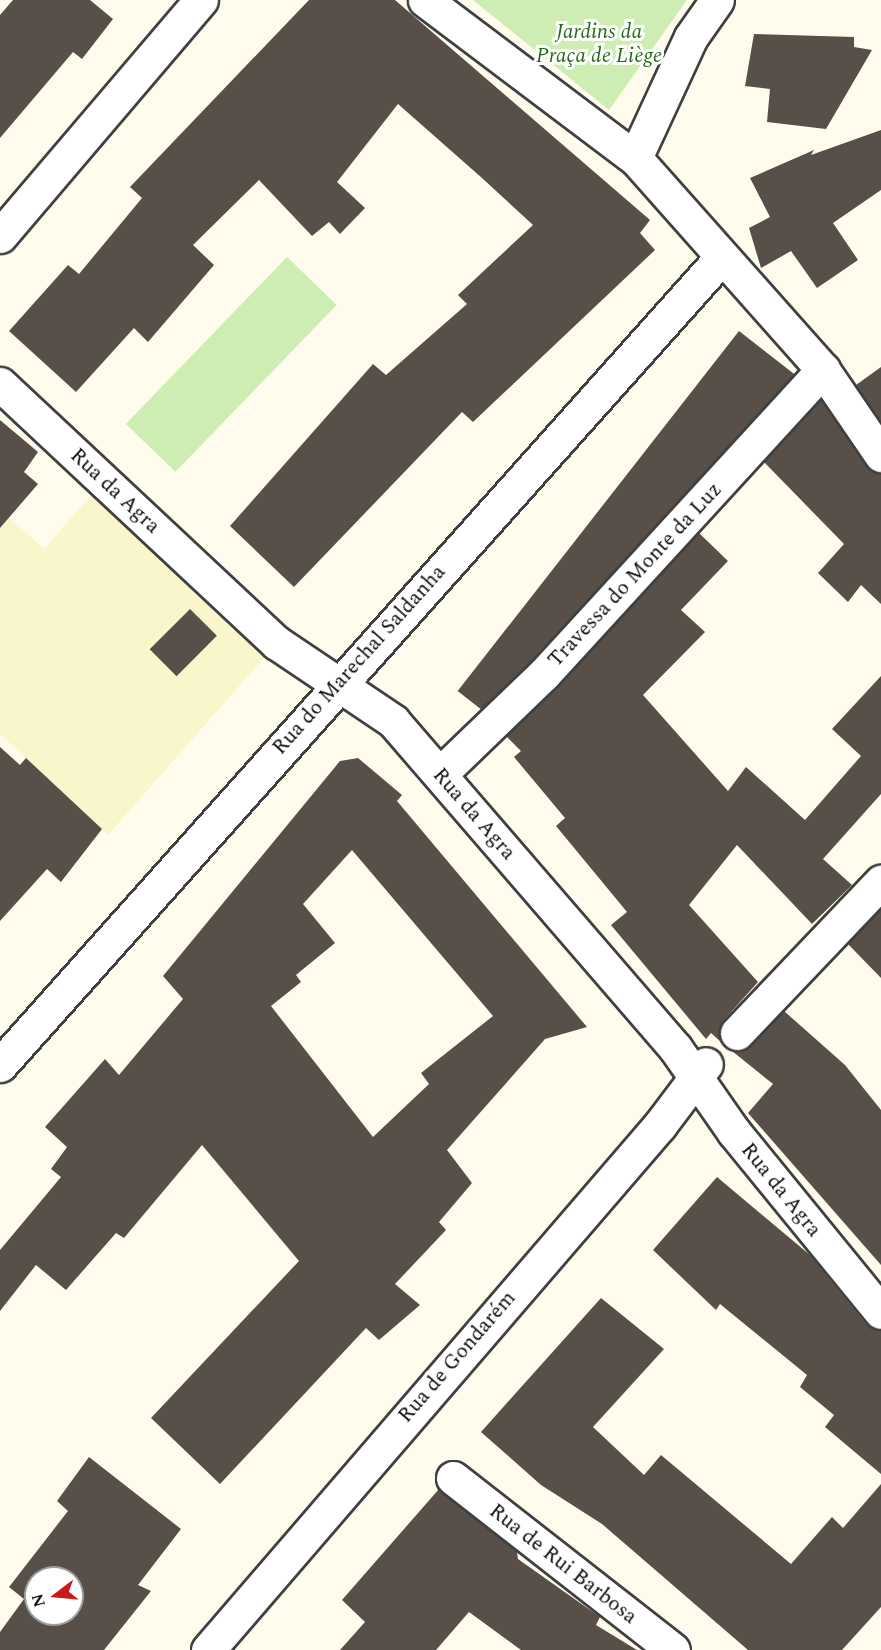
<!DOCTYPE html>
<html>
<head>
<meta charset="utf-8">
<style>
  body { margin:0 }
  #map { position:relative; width:881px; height:1650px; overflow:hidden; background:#fffced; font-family:Spectral,serif }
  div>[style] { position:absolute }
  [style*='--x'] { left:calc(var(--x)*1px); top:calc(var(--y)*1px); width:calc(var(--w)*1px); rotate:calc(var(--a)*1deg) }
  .farmland>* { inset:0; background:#f8f6ca }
  .green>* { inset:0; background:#ceedb3; transform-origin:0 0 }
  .building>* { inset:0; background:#574f48; transform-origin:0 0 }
  .roads { filter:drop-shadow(2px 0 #404040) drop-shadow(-2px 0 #404040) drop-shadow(0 2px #404040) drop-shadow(0 -2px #404040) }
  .street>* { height:33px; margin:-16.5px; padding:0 16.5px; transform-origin:16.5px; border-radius:16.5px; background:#fff }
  span { translate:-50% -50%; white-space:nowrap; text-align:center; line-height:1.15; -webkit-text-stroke:6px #fff; paint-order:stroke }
  .park-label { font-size:21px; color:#246a18; font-style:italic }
  .street-label { font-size:21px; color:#0d0d0d }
  .north { position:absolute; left:24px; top:1566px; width:60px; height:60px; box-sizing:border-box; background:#fff; border:2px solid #9e9e9e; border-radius:50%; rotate:254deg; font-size:16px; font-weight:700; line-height:24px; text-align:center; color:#0d0d0d }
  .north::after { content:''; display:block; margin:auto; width:21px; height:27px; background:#c91a19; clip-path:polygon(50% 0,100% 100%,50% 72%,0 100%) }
</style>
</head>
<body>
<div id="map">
  <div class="farmland">
    <div style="clip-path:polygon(104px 480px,277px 643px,108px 835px,0 734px,0 509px,44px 549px)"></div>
  </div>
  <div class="green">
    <div style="clip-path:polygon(473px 0,687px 0,609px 110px)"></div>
    <div style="left:287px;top:257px;width:69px;height:232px;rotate:44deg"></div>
  </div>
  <div class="building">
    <div style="clip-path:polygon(13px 0,90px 0,113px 19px,82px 59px,73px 52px,0 138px,0 15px)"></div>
    <div style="clip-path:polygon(309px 0,395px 0,650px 220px,640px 233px,655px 250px,473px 422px,462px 412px,294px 587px,230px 526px,373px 364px,386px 375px,467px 304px,458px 295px,533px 225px,482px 178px,398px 104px,337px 182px,365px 208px,340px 234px,329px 222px,312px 236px,259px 180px,193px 245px,214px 265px,148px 342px,134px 328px,76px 392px,9px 331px,68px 265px,79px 274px,142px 198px,130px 187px)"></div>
    <div style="clip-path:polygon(754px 34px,854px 37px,854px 47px,872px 50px,826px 129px,767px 122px,770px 89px,745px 86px)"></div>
    <div style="clip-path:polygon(881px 130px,881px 190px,833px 223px,858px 260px,817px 288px,791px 251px,761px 268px,749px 228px,770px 217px,750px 178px,814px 150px,811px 155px)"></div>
    <div style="left:739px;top:331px;width:70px;height:457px;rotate:38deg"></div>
    <div style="clip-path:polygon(881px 367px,881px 422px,856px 385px)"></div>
    <div style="clip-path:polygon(821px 400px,866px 466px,881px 474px,881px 604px,861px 585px,848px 602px,818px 573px,844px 544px,764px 462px)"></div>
    <div style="clip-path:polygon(0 420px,38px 452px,24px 472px,38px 484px,0 528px)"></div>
    <div style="clip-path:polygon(699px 533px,728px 561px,681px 610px,705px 632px,643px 695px,728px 791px,746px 767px,805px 820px,861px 756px,832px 729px,881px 676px,881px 794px,823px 859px,852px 885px,812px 924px,737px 845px,689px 905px,758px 982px,723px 1021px,721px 1042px,711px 1033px,706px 1039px,611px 925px,627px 912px,556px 826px,565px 818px,514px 757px,521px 751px,506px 736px)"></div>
    <div style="left:190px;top:609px;width:38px;height:57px;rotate:45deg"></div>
    <div style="clip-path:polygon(0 747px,20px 765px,26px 758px,102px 829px,61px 882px,47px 869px,0 921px)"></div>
    <div style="clip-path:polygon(evenodd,358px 758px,402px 795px,397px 801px,587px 1027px,545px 1039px,447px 1150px,472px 1183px,439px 1222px,446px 1230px,395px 1284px,420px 1305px,379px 1340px,366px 1328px,220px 1484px,151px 1418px,299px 1261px,202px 1145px,124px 1238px,116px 1233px,66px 1290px,36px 1265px,0 1311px,0 1250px,61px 1177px,51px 1169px,67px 1147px,45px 1127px,105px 1059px,119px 1075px,183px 999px,163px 976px,340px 761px,358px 758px,352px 850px,493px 1016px,421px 1073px,429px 1084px,373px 1137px,271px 1006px,301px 982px,296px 975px,335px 943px,303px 904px,352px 850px)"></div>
    <div style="clip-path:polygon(880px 910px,881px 911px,881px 978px,848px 944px)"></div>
    <div style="clip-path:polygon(784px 1011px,845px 1065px,881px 1110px,881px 1265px,748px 1113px,773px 1084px,732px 1051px,750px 1046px)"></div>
    <div style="clip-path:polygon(717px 1177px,810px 1255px,866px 1324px,881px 1330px,881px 1474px,825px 1427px,834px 1415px,800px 1387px,807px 1375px,720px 1304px,716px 1310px,653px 1250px)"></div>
    <div style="clip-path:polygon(601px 1298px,664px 1349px,593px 1427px,644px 1475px,661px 1455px,791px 1564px,832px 1517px,843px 1528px,881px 1484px,881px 1607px,842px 1650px,748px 1650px,602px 1524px,541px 1485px,481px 1432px)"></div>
    <div style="clip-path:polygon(evenodd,89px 1457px,181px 1529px,138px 1585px,151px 1591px,104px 1650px,0 1650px,0 1632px,24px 1599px,9px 1587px,68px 1511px,57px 1501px,89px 1457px,36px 1578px,72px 1578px,72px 1614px,36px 1614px,36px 1578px)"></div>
    <div style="clip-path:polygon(439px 1489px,517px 1552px,518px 1559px,600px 1617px,596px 1625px,637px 1650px,521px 1650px,469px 1612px,436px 1650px,340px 1650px,365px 1622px,342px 1600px)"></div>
  </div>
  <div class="roads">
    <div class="street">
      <div style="--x:425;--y:0;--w:263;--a:37"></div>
      <div style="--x:635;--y:158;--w:283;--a:48.4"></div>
      <div style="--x:823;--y:370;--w:103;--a:55.7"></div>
      <div style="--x:635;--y:158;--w:133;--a:-65.2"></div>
      <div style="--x:691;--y:37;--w:45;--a:-54.9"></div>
      <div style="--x:0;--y:236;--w:310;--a:-49.6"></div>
      <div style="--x:0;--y:384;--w:379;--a:43.1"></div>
      <div style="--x:277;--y:643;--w:140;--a:33.9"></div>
      <div style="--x:393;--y:721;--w:433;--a:49.2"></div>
      <div style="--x:676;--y:1049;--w:101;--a:55.1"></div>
      <div style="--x:734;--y:1132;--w:232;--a:50.8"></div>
      <div style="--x:440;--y:774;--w:144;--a:-43.9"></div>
      <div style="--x:544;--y:674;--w:413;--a:-47.5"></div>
      <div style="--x:737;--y:1033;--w:209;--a:-46.4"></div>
      <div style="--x:0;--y:1065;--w:1082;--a:-48.22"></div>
      <div style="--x:453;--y:1478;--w:279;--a:38"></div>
      <div style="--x:208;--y:1650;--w:693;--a:-49.27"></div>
      <div style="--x:660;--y:1125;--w:76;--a:-53"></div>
    </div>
  </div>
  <div class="park-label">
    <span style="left:599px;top:44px">Jardins da<br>Praça de Liège</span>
  </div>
  <div class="street-label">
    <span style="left:115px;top:491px;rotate:43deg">Rua da Agra</span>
    <span style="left:635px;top:575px;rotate:-47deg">Travessa do Monte da Luz</span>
    <span style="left:359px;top:660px;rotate:-48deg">Rua do Marechal Saldanha</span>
    <span style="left:474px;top:814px;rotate:49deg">Rua da Agra</span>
    <span style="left:781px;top:1190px;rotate:51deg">Rua da Agra</span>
    <span style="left:457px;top:1357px;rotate:-49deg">Rua de Gondarém</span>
    <span style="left:563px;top:1564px;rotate:38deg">Rua de Rui Barbosa</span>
  </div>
  <div class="north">N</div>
</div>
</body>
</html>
